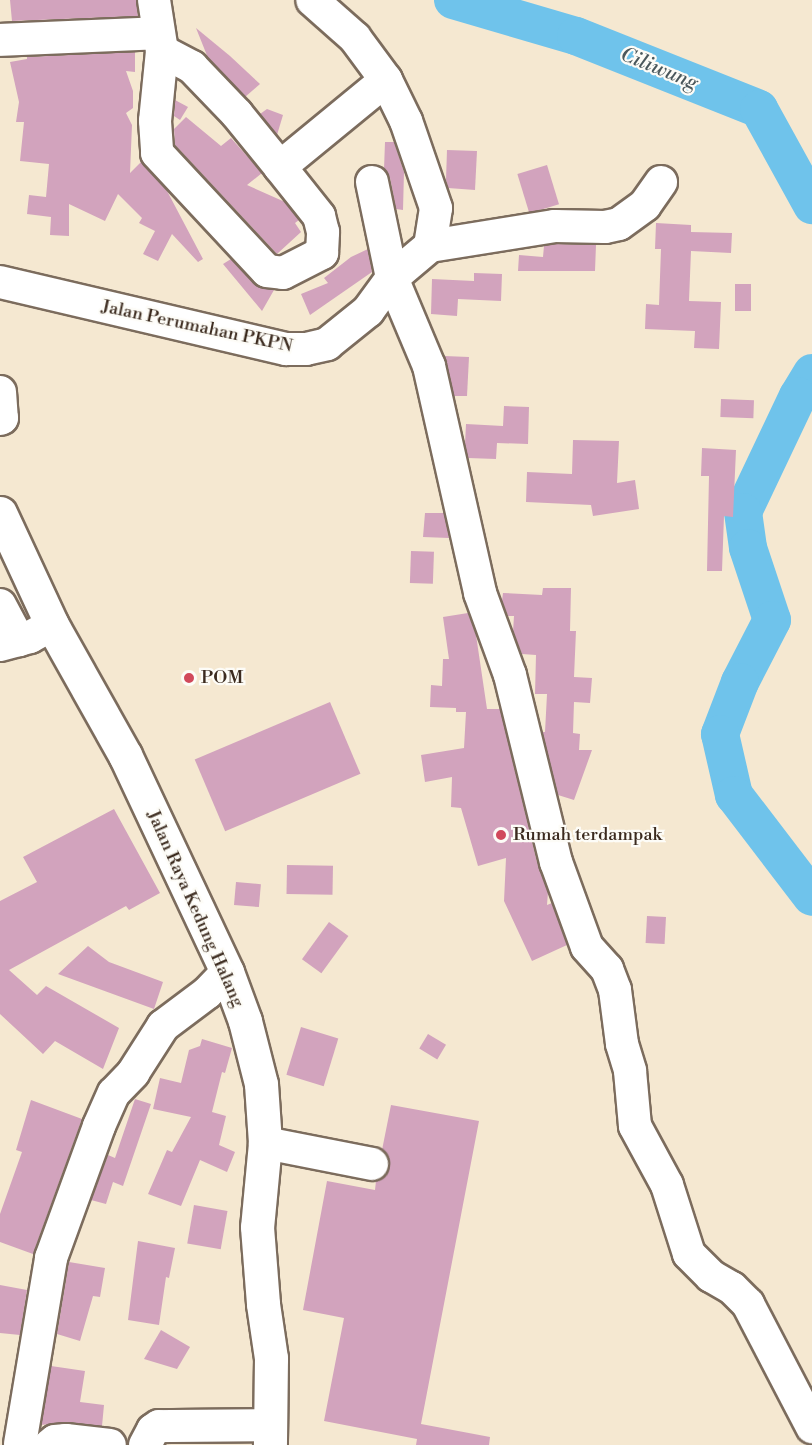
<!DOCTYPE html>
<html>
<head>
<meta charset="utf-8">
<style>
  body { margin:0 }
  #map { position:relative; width:812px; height:1445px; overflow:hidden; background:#f5e8d1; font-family:"Libre Bodoni",serif }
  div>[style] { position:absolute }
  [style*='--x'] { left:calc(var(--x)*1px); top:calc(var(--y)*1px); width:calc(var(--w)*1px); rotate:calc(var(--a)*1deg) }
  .river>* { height:38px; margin:-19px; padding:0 19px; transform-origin:19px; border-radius:19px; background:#6fc3eb }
  .building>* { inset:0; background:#d2a3bd; transform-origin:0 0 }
  .roads { filter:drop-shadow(2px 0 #7c6c5d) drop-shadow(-2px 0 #7c6c5d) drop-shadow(0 2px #7c6c5d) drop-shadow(0 -2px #7c6c5d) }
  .minor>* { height:32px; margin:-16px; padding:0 16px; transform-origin:16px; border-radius:16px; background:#fff }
  .major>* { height:33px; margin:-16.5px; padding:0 16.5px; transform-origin:16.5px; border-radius:16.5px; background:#fff }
  .dots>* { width:16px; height:16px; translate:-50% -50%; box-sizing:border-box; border:3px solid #fdfcf7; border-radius:50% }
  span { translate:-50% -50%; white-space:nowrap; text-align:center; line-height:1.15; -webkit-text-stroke:4.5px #fdfcf7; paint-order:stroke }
  .street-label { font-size:18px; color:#3b2a1e }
  .poi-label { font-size:18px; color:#3b2a1e }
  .left { translate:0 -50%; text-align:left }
  .water-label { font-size:20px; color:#4b585c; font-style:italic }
</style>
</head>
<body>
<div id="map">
  <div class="river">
    <div style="--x:453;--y:0;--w:128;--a:16.3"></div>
    <div style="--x:576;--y:36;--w:197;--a:21.7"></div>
    <div style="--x:759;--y:109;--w:110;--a:61.1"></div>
    <div style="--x:812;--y:373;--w:27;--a:121"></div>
    <div style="--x:798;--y:396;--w:128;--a:115.4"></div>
    <div style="--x:743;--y:512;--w:36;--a:82"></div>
    <div style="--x:748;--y:548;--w:76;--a:71.6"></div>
    <div style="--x:772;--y:620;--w:70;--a:117.3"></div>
    <div style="--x:740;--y:682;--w:56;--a:111"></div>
    <div style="--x:720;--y:734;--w:63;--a:77.1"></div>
    <div style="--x:734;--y:795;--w:128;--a:52.6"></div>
  </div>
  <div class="building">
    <div style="clip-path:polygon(10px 0,136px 0,138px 16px,12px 21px)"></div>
    <div style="clip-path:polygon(196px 28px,230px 56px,260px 84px,245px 97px,208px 58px)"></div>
    <div style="clip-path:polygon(135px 52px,135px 72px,126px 71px,133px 91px,133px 108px,126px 113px,132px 125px,130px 173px,142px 161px,166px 189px,203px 259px,198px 262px,172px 234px,158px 261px,143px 254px,155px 231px,139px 223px,142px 218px,118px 194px,105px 221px,69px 204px,69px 236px,50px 235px,51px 217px,27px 214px,29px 195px,46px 197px,49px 164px,20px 161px,24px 122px,16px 122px,19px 102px,10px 62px,27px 59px,27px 57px)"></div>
    <div style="clip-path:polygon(175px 100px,188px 107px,180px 120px,174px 116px)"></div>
    <div style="clip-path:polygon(267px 109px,283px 115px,277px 135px,260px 114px)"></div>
    <div style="clip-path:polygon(186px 117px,221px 146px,231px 138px,262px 173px,247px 185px,285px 202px,299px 220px,295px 223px,301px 232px,277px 254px,175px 145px,174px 129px)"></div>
    <div style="clip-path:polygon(385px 142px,394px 142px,404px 172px,403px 210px,396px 209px,390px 178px,384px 169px)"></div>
    <div style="clip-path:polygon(447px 150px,477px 151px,475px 190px,448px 188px,446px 180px)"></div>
    <div style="left:547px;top:165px;width:41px;height:31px;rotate:73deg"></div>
    <div style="clip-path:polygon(656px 223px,691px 225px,691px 232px,732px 233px,731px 253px,691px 251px,689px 301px,721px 302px,719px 349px,694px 348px,695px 331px,645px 329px,646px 304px,659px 305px,661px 249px,655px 249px)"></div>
    <div style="clip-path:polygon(556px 244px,596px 245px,595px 271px,518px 271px,519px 255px,543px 257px,544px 246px)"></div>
    <div style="clip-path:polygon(368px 249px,372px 272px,310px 315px,301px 294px,328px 283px,324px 278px,351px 257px)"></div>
    <div style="clip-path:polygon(231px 259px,254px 284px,274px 290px,262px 311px,223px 264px)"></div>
    <div style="clip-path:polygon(474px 273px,502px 274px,501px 301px,458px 299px,457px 316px,431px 314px,432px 279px,474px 281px)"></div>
    <div style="left:735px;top:284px;width:16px;height:27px"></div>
    <div style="clip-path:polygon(444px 356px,469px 357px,467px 396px,454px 396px)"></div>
    <div style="left:721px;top:399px;width:33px;height:18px;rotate:2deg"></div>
    <div style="clip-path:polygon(504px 406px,529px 407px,528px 444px,497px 443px,496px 459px,468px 458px,465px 444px,466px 424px,503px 426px)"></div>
    <div style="clip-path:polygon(573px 440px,619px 441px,617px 483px,635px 480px,639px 509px,593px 516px,591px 505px,526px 502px,527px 472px,572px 474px)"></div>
    <div style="clip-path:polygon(702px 448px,736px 450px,733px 517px,724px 516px,722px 571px,707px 571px,709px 476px,701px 476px)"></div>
    <div style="clip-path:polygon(425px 513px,444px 513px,449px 538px,423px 537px)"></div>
    <div style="left:411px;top:551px;width:23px;height:32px;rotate:2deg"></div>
    <div style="clip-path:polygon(543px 588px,571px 588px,570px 631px,576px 631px,574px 677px,592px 678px,590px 703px,574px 702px,573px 733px,580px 734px,579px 750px,592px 750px,574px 800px,558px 795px,542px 732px,545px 732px,547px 694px,535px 694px,536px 655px,522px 654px,513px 632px,514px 616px,508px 616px,502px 601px,503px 593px,542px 595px)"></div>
    <div style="clip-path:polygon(468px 613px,476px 635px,487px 709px,500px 709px,537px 862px,548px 892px,547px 905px,552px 903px,567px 945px,532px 961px,504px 901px,506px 858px,478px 866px,461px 808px,451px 807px,452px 777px,425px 782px,421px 755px,464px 748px,466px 712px,456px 712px,456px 708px,430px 707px,431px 685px,442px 686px,443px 659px,449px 659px,443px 617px)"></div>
    <div style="left:330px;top:702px;width:78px;height:147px;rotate:67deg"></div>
    <div style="clip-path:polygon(114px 809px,160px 893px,129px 910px,126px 906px,9px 970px,37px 995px,46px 986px,119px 1028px,103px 1069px,55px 1041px,43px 1054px,0 1014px,0 901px,37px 882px,23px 857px)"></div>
    <div style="left:287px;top:865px;width:46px;height:29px;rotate:1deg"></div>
    <div style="left:236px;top:882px;width:25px;height:23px;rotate:5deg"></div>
    <div style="left:647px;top:916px;width:19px;height:27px;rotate:3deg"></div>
    <div style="left:329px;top:922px;width:24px;height:46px;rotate:36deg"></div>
    <div style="clip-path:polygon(88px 946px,109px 962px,163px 982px,154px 1009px,58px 974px)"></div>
    <div style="left:301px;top:1027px;width:39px;height:50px;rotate:17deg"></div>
    <div style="left:428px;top:1034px;width:21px;height:17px;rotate:31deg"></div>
    <div style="clip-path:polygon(202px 1039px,232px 1048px,225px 1073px,222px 1072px,212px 1112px,226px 1116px,219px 1145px,235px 1152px,227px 1172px,200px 1160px,181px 1206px,148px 1194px,167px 1150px,172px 1152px,191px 1117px,153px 1109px,160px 1078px,181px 1083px,189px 1050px,200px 1046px)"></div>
    <div style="clip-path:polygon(135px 1099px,151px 1104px,123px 1186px,113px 1182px,106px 1204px,91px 1200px,108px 1155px,115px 1158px)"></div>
    <div style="clip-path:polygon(31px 1100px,82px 1119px,33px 1254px,0 1242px,0 1214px,22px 1152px,16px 1150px)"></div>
    <div style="clip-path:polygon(391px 1105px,479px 1121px,421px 1424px,490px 1437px,489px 1445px,416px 1445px,417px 1439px,324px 1421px,344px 1318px,303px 1310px,327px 1181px,375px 1190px,376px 1181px,385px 1176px,390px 1167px,389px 1158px,382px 1150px)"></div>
    <div style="left:194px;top:1205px;width:34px;height:39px;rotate:10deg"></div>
    <div style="clip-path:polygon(138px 1241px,175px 1248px,169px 1278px,166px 1277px,159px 1325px,128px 1320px)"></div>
    <div style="clip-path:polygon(69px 1262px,105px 1268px,100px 1297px,93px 1296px,80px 1341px,57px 1334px)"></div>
    <div style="clip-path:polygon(0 1285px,27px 1290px,20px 1335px,0 1333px)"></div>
    <div style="clip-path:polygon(161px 1330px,190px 1347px,177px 1369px,144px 1359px)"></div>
    <div style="clip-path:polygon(51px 1366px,85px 1371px,80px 1402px,104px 1405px,102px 1426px,68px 1422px,41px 1425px)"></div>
  </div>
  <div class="roads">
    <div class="minor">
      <div style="--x:154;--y:0;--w:52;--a:81.1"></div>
      <div style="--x:162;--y:51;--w:70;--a:95.7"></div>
      <div style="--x:155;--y:121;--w:32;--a:86"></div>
      <div style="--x:157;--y:153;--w:161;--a:47"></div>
      <div style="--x:267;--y:271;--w:16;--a:7"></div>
      <div style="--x:283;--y:273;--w:44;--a:-27.1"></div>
      <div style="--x:322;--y:253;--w:21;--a:-87"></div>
      <div style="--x:323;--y:232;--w:16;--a:-104"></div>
      <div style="--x:319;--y:216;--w:63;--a:-128.5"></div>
      <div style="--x:280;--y:167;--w:68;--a:-129.1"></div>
      <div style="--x:237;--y:114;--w:65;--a:-133.8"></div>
      <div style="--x:192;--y:67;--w:34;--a:-152"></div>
      <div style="--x:0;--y:40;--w:158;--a:-2.5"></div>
      <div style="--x:280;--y:167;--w:137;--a:-39.4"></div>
      <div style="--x:372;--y:182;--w:98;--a:78.2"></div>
      <div style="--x:392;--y:278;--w:95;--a:67.2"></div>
      <div style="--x:429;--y:366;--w:233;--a:77.3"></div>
      <div style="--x:480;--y:593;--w:87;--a:69.9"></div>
      <div style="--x:510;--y:675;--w:193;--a:76.2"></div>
      <div style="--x:556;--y:862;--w:90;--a:70"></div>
      <div style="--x:587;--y:947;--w:30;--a:48"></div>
      <div style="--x:607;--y:969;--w:22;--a:69"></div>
      <div style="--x:615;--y:990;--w:54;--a:82.6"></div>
      <div style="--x:622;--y:1044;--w:28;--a:73"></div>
      <div style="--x:630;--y:1071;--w:55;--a:84.8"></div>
      <div style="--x:635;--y:1126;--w:67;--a:61.5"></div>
      <div style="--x:667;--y:1185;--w:72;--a:72.3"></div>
      <div style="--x:689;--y:1254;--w:31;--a:45"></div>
      <div style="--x:711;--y:1276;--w:24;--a:30"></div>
      <div style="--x:732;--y:1288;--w:23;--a:45"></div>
      <div style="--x:748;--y:1304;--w:139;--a:62.5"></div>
      <div style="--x:430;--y:246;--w:127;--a:-9.1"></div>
      <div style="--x:555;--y:226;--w:50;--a:1.1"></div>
      <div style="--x:605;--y:227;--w:14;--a:-12"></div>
      <div style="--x:619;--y:224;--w:32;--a:-36"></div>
      <div style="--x:645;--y:205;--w:28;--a:-55"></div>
      <div style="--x:0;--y:282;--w:294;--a:13.2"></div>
      <div style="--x:286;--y:349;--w:20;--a:0"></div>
      <div style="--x:306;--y:349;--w:22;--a:-13"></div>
      <div style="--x:327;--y:344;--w:53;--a:-38.8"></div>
      <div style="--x:368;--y:311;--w:41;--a:-54"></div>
      <div style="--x:392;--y:278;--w:50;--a:-40.1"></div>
      <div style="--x:430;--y:246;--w:38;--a:-81"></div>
      <div style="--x:436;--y:208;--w:92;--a:-109"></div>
      <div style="--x:406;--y:121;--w:46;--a:-116"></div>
      <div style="--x:386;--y:80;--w:52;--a:-126.4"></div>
      <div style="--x:355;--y:38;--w:57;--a:-138.5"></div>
      <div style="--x:0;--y:392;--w:26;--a:86"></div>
      <div style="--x:2;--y:418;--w:2;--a:153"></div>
      <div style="--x:0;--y:605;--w:40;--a:62"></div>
      <div style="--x:0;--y:645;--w:31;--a:-15"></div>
      <div style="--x:30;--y:637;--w:25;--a:-29"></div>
      <div style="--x:265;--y:1143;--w:109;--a:11.1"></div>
      <div style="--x:20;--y:1444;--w:189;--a:-80.5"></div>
      <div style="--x:51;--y:1258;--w:140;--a:-70"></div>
      <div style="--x:99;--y:1126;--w:36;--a:-66"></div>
      <div style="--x:114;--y:1093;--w:28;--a:-46"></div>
      <div style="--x:133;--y:1073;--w:56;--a:-57.4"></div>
      <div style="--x:163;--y:1026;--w:55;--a:-36.9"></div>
      <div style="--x:207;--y:993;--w:29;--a:-46"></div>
      <div style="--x:50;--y:1445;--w:6;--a:-39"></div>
      <div style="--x:55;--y:1441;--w:11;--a:-5"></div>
      <div style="--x:66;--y:1440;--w:44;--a:6.5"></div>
      <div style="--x:145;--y:1445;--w:17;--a:-62"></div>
      <div style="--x:153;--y:1430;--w:7;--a:-34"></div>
      <div style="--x:159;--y:1426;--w:112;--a:-0.5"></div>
    </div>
    <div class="major">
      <div style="--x:0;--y:513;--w:123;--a:65.1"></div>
      <div style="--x:52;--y:625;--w:149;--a:60.7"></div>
      <div style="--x:125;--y:755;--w:240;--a:64.8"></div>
      <div style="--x:227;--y:972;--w:52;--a:69.8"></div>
      <div style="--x:245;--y:1021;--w:65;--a:75.7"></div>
      <div style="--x:261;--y:1084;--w:59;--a:86.1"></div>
      <div style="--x:265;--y:1143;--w:84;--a:95.4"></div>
      <div style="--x:257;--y:1227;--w:77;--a:85.5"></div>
      <div style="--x:263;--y:1304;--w:55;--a:81.6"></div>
      <div style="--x:271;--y:1358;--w:87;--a:90.7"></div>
    </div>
  </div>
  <div class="dots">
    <div style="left:189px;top:678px;background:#d1495b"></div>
    <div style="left:501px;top:835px;background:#d1495b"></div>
  </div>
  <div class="street-label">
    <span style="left:197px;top:327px;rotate:12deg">Jalan Perumahan PKPN</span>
    <span style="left:195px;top:909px;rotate:66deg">Jalan Raya Kedung Halang</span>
  </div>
  <div class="poi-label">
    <span class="left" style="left:201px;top:678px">POM</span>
    <span class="left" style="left:513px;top:835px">Rumah terdampak</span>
  </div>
  <div class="water-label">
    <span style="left:659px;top:69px;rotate:22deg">Ciliwung</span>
  </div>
</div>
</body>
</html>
